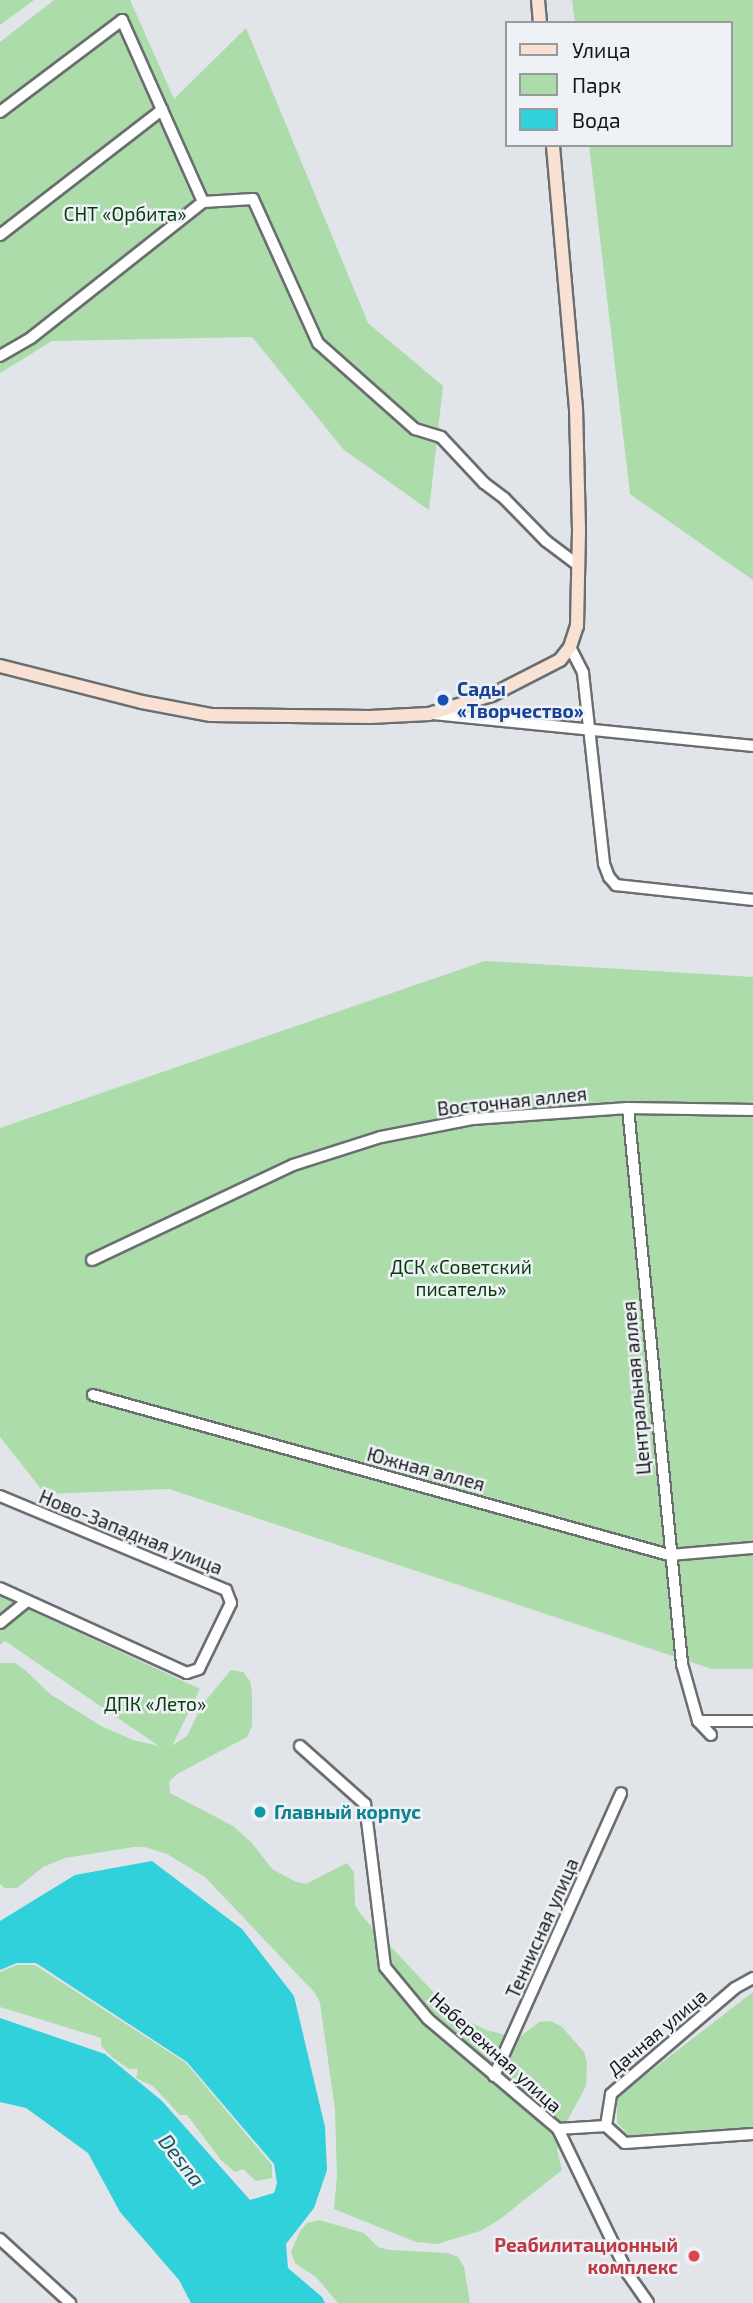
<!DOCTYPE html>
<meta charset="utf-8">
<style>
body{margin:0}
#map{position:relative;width:753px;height:2303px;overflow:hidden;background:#e1e4e8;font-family:"Exo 2",sans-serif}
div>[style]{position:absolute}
.green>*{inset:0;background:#abdcaa}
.water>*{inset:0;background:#31d1db}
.roads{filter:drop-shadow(2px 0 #6b6e71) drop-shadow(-2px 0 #6b6e71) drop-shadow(0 2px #6b6e71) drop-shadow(0 -2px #6b6e71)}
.street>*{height:10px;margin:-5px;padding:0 5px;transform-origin:5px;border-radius:5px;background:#fff}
.secondary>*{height:12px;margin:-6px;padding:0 6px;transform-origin:6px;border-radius:6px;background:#f9e2d4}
.dots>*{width:19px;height:19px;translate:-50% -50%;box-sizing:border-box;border:4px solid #eef1f5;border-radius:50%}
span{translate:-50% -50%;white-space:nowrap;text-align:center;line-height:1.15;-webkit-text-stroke:5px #eef1f5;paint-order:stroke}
.park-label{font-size:19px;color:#053b0b}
.transit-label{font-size:19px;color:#164399;font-weight:700}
.left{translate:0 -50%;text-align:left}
.street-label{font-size:19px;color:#171819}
.culture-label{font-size:19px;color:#0d838f;font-weight:700}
.health-label{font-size:19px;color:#be3a42;font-weight:700}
.right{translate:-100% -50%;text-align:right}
.water-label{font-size:21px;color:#19575c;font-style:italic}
.legend{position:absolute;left:505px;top:21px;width:228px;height:126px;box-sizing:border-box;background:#eef1f5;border:2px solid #989a9d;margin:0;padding:9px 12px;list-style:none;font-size:21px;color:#171819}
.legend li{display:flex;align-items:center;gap:14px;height:35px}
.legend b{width:35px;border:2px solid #989a9d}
</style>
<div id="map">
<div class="green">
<i style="clip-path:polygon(0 0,34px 0,0 25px)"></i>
<i style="clip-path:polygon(54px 0,130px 0,174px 99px,246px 28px,368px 323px,443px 386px,429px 510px,344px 450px,252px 337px,52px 341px,0 373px,0 42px)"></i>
<i style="clip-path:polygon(572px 0,753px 0,753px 580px,630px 494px,589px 145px,730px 145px,730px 23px,575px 23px)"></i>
<i style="clip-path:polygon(485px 961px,753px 977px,753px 1669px,712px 1669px,169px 1489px,45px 1494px,0 1437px,0 1128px)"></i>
<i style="clip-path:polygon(0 1596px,200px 1689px,172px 1746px,187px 1736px,202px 1705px,231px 1670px,243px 1672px,250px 1681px,252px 1692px,252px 1726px,247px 1737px,177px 1774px,169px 1782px,170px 1793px,233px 1826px,251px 1842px,272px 1869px,294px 1881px,306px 1884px,347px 1863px,354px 1872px,355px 1905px,361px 1915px,438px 1997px,466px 2020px,486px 2030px,510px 2036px,521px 2036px,539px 2022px,550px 2021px,561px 2026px,584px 2052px,587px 2063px,586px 2086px,564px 2127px,557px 2150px,562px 2170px,499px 2220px,480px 2231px,437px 2244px,416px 2242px,334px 2209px,337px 2177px,335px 2110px,320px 2003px,315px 1993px,205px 1877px,167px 1854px,145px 1847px,134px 1847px,65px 1858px,43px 1867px,17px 1888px,5px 1888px,0 1884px,0 1663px,15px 1663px,25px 1670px,50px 1694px,101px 1726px,133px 1740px,159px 1746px,5px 1641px,0 1645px)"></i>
<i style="clip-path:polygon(17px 1965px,35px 1965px,186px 2063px,272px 2165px,272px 2178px,256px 2181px,243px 2169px,235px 2172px,221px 2160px,187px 2115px,180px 2115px,153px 2086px,136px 2078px,138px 2069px,129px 2069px,112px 2057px,101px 2046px,101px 2038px,0 2007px,0 1972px)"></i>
<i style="clip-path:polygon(753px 1992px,753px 2127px,631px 2137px,617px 2123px,617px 2097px)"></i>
<i style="clip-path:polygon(319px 2220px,364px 2233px,378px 2247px,389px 2250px,448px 2253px,458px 2257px,464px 2267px,470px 2303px,338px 2303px,316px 2277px,295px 2263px,291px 2252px,300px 2231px,307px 2223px)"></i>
</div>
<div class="water">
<i style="clip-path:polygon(152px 1861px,242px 1929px,294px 1996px,325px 2127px,327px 2170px,314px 2208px,286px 2244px,288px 2268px,322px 2297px,325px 2303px,191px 2303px,179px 2280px,120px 2212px,88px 2153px,26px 2108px,0 2102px,0 2018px,105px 2054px,162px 2101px,250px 2200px,274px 2193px,277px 2183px,274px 2164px,187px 2062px,36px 1963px,17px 1963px,0 1970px,0 1921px,75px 1875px)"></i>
</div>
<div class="roads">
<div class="street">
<i style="left:0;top:112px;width:153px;rotate:-37deg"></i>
<i style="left:122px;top:20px;width:199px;rotate:66deg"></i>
<i style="left:203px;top:202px;width:219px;rotate:141.7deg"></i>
<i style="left:31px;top:338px;width:36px;rotate:150deg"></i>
<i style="left:203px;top:202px;width:50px;rotate:-3.4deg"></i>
<i style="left:253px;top:199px;width:158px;rotate:65.7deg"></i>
<i style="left:318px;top:343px;width:130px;rotate:41.6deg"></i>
<i style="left:415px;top:429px;width:27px;rotate:17deg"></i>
<i style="left:441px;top:437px;width:63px;rotate:46.9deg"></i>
<i style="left:484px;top:483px;width:25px;rotate:37deg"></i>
<i style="left:504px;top:498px;width:60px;rotate:45.7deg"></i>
<i style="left:546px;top:541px;width:40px;rotate:37deg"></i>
<i style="left:0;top:235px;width:205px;rotate:-37.7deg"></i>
<i style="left:570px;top:647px;width:29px;rotate:63deg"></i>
<i style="left:583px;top:673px;width:192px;rotate:83.7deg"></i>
<i style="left:604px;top:864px;width:14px;rotate:69deg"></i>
<i style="left:609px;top:877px;width:11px;rotate:49deg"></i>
<i style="left:616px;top:885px;width:138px;rotate:6.2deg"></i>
<i style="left:433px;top:714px;width:322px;rotate:5.7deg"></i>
<i style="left:628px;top:1108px;width:559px;rotate:84.45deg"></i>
<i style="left:682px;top:1664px;width:59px;rotate:74.3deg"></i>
<i style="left:698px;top:1721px;width:19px;rotate:47deg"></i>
<i style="left:92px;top:1260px;width:222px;rotate:-25.3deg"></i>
<i style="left:293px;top:1165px;width:92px;rotate:-17.7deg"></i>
<i style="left:381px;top:1137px;width:94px;rotate:-11.1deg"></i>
<i style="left:473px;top:1119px;width:155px;rotate:-4.1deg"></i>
<i style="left:628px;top:1108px;width:125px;rotate:0.9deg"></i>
<i style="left:93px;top:1395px;width:598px;rotate:15.52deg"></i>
<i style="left:669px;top:1555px;width:84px;rotate:-4.8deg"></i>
<i style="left:0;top:1496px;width:245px;rotate:22.6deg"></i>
<i style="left:226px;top:1590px;width:14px;rotate:69deg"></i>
<i style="left:231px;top:1603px;width:73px;rotate:115.9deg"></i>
<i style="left:199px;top:1669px;width:13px;rotate:162deg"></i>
<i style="left:187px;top:1673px;width:205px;rotate:-155.6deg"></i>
<i style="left:0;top:1623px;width:33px;rotate:-39deg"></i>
<i style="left:698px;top:1721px;width:55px"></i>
<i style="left:300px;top:1746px;width:87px;rotate:41.7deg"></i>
<i style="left:365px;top:1804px;width:164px;rotate:83deg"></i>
<i style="left:385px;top:1967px;width:67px;rotate:50.4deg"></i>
<i style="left:428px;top:2019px;width:170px;rotate:40.2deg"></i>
<i style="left:558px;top:2129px;width:161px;rotate:64.2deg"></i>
<i style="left:628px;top:2274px;width:35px;rotate:55deg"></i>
<i style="left:494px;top:2076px;width:310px;rotate:-65.8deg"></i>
<i style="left:606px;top:2126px;width:32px;rotate:-81deg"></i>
<i style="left:611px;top:2094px;width:163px;rotate:-40.5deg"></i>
<i style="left:735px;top:1988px;width:21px;rotate:-29deg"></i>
<i style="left:558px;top:2129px;width:48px;rotate:-3.6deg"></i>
<i style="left:606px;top:2126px;width:25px;rotate:42deg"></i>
<i style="left:625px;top:2143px;width:128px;rotate:-4deg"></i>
<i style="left:0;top:2239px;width:95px;rotate:42.4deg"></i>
</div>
<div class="secondary">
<i style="left:538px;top:0;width:23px;rotate:85deg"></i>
<i style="left:0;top:666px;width:146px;rotate:14.2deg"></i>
<i style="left:142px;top:702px;width:70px;rotate:10.7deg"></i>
<i style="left:211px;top:715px;width:159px;rotate:0.7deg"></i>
<i style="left:370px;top:717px;width:59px;rotate:-2.9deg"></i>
<i style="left:429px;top:714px;width:17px;rotate:-17deg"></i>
<i style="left:445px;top:709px;width:49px;rotate:-16.6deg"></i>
<i style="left:492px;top:695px;width:76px;rotate:-27.2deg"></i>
<i style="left:560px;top:660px;width:16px;rotate:-52deg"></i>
<i style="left:570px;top:647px;width:22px;rotate:-72deg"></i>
<i style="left:577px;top:626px;width:96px;rotate:-88.8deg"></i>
<i style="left:579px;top:530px;width:121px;rotate:-91.4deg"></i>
<i style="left:576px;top:409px;width:265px;rotate:-95deg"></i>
</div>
</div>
<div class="dots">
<i style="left:443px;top:700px;background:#1a4fb4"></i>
<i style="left:260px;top:1812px;background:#0f9aa8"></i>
<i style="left:694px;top:2256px;background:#e0444e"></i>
</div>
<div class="park-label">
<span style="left:125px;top:214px">СНТ «Орбита»</span>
<span style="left:461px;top:1278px">ДСК «Советский<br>писатель»</span>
<span style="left:155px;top:1704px">ДПК «Лето»</span>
</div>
<div class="transit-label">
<span class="left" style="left:457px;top:700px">Сады<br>«Творчество»</span>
</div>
<div class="street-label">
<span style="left:512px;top:1101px;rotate:-6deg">Восточная аллея</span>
<span style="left:636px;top:1388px;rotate:-95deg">Центральная аллея</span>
<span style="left:426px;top:1469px;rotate:15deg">Южная аллея</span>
<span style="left:131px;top:1532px;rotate:22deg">Ново-Западная улица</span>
<span style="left:542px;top:1928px;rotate:-66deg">Теннисная улица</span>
<span style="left:657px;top:2032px;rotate:-40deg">Дачная улица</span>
<span style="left:496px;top:2052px;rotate:42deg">Набережная улица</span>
</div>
<div class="culture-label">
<span class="left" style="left:274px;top:1812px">Главный корпус</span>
</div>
<div class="health-label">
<span class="right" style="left:678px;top:2256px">Реабилитационный<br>комплекс</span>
</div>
<div class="water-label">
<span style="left:182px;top:2160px;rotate:52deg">Desna</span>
</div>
<ul class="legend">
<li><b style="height:9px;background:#f9e2d4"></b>Улица</li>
<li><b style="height:19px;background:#abdcaa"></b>Парк</li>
<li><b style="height:19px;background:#31d1db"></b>Вода</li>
</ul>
</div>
